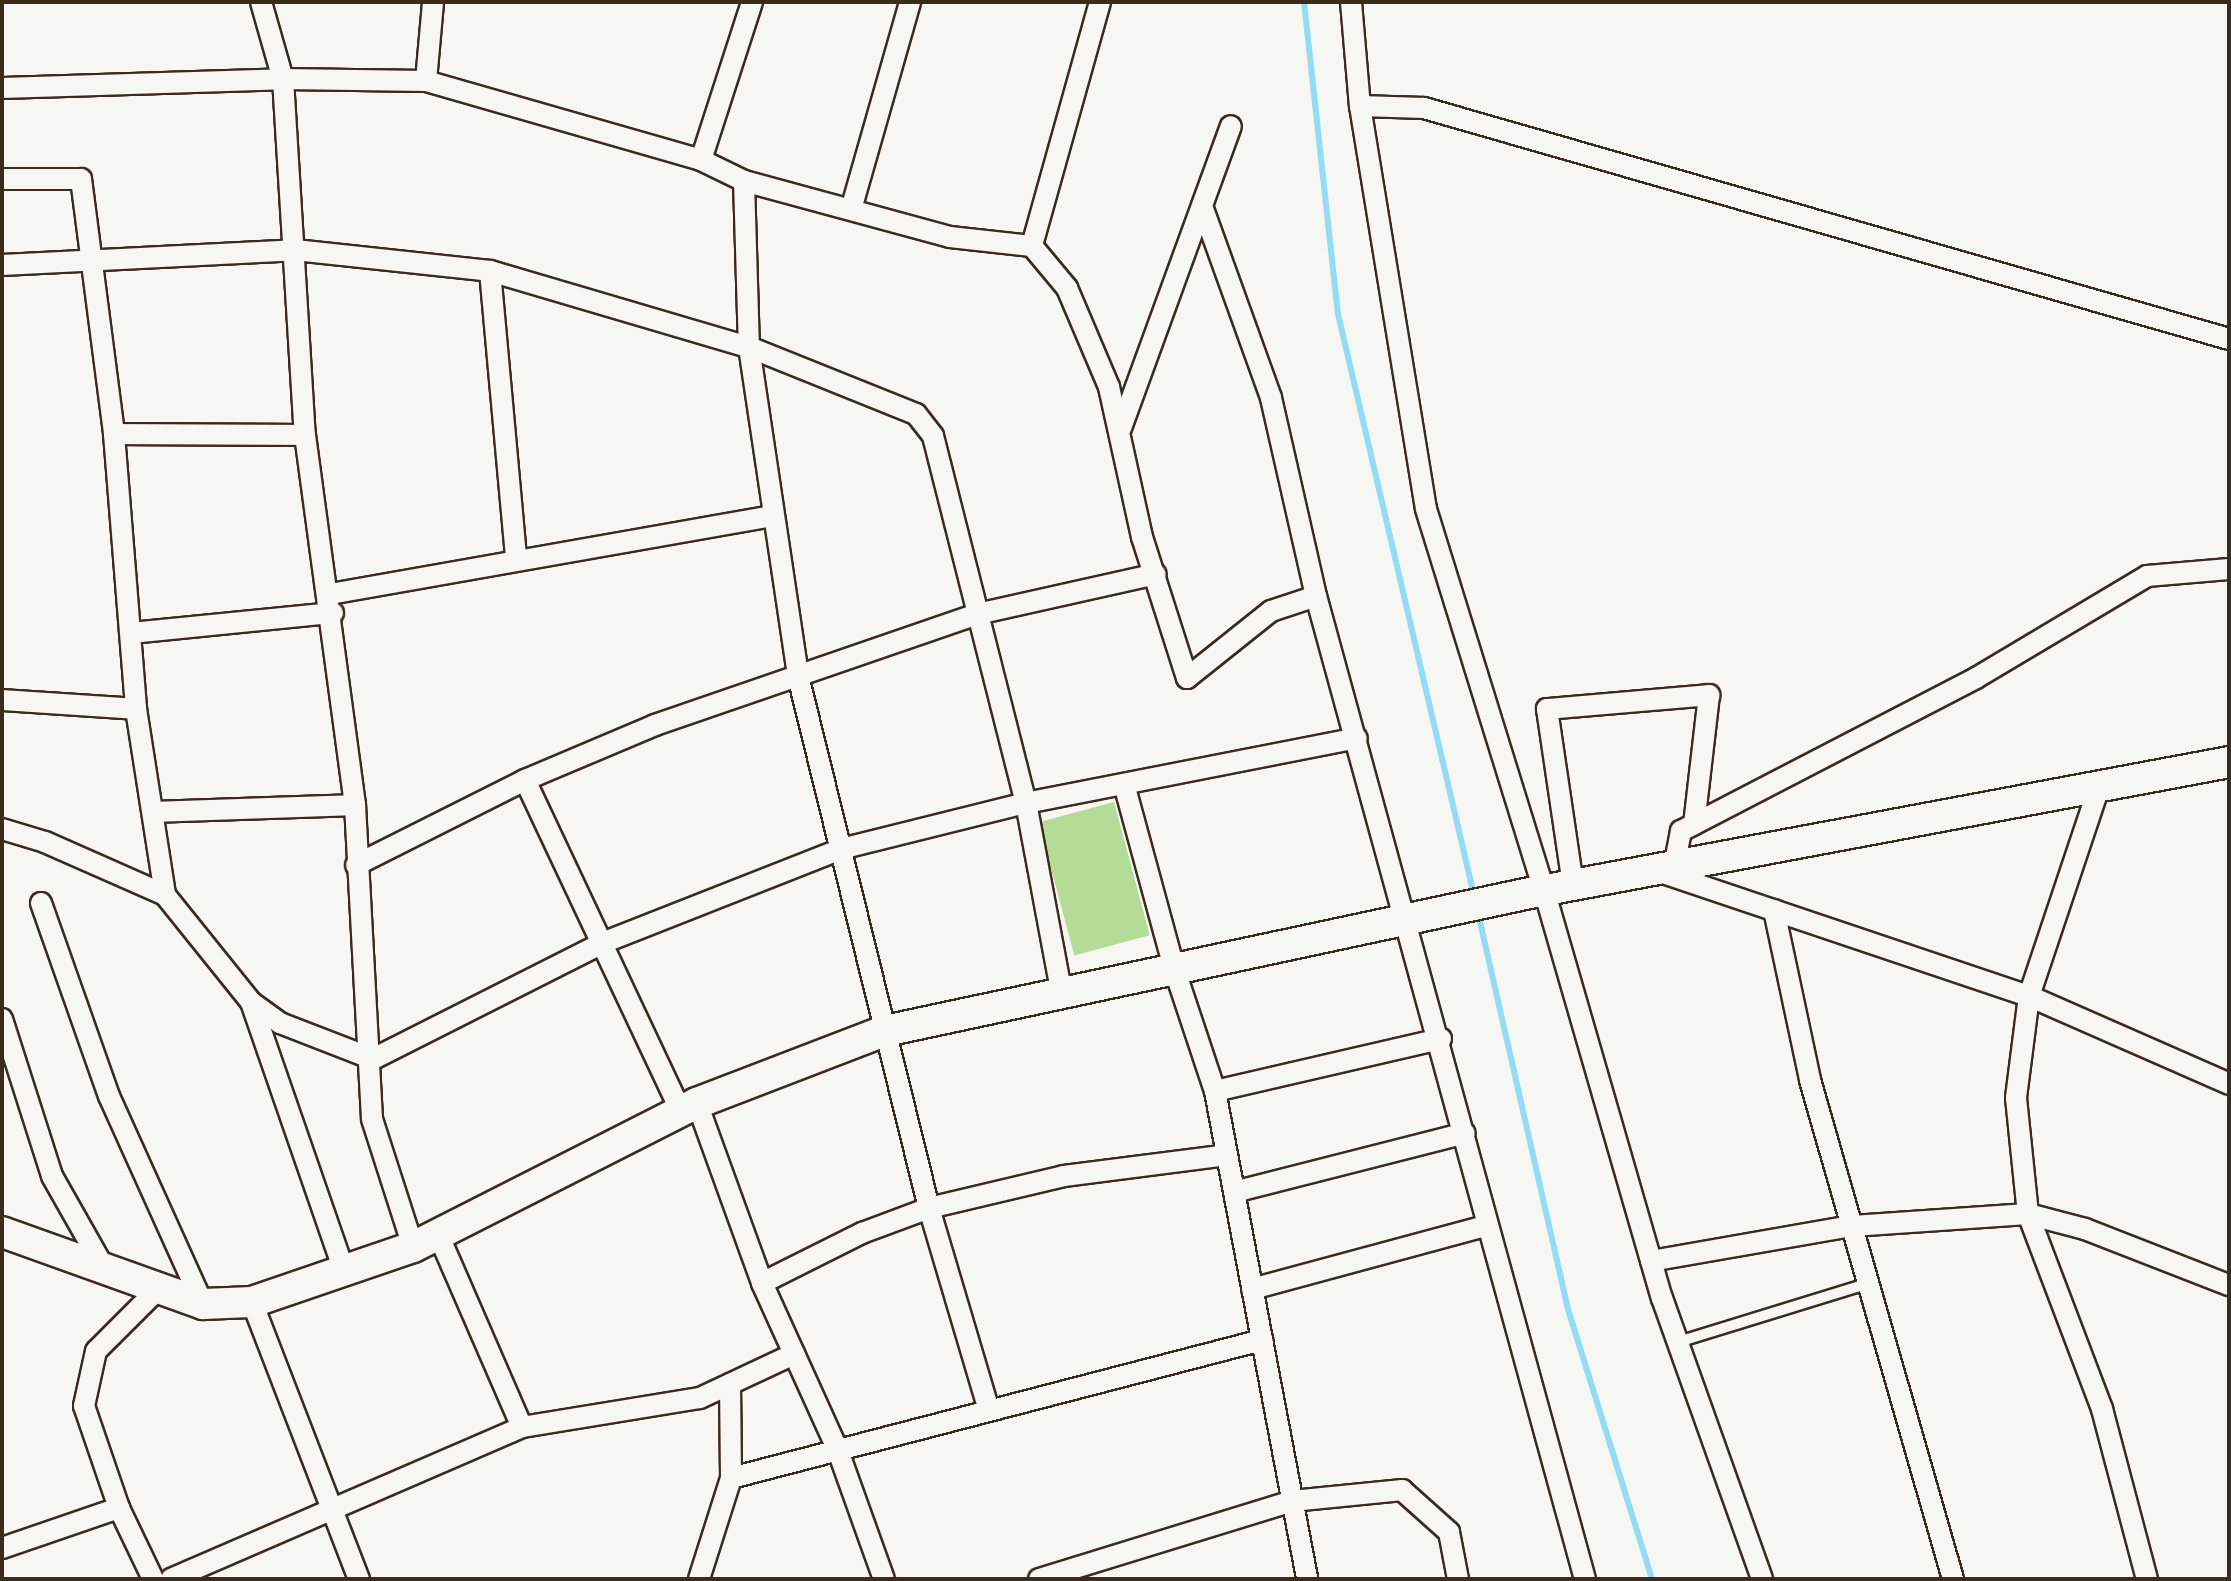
<!DOCTYPE html>
<style>
body{margin:0}
#map{position:relative;width:2231px;height:1581px;overflow:hidden;background:#f6f6f2;font-family:"Playpen Sans",sans-serif}
div>[style]{position:absolute}
.green>*{inset:0;background:#b5dc97;transform-origin:0 0}
.stream>*{height:6px;margin:-3px;padding:0 3px;transform-origin:3px;border-radius:3px;background:#94dbf6}
.roads{filter:drop-shadow(2px 0 #3b2a1e) drop-shadow(-2px 0 #3b2a1e) drop-shadow(0 2px #3b2a1e) drop-shadow(0 -2px #3b2a1e)}
.lane>*{height:10px;margin:-5px;padding:0 5px;transform-origin:5px;border-radius:5px;background:#f6f6f2}
.street>*{height:20px;margin:-10px;padding:0 10px;transform-origin:10px;border-radius:10px;background:#f6f6f2}
.secondary>*{height:30px;margin:-15px;padding:0 15px;transform-origin:15px;border-radius:15px;background:#f6f6f2}
span{translate:-50% -50%;white-space:nowrap;text-align:center;line-height:1.15;-webkit-text-stroke:6px #f6f6f2;paint-order:stroke}
.frame{position:absolute;inset:0;border:4px solid #3b2a1e;pointer-events:none}
</style>
<div id="map">
<div class="green">
<i style="left:1114px;top:802px;width:138px;height:78px;rotate:75deg"></i>
</div>
<div class="stream">
<i style="left:1304px;top:2px;width:314px;rotate:83.8deg"></i>
<i style="left:1338px;top:314px;width:597px;rotate:76.83deg"></i>
<i style="left:1478px;top:913px;width:403px;rotate:77.2deg"></i>
<i style="left:1567px;top:1306px;width:286px;rotate:72.7deg"></i>
</div>
<div class="roads">
<div class="lane">
<i style="left:1678px;top:1342px;width:198px;rotate:-17.1deg"></i>
</div>
<div class="street">
<i style="left:261px;top:2px;width:80px;rotate:74.1deg"></i>
<i style="left:283px;top:79px;width:357px;rotate:86.5deg"></i>
<i style="left:305px;top:435px;width:373px;rotate:82.3deg"></i>
<i style="left:355px;top:805px;width:314px;rotate:86.9deg"></i>
<i style="left:372px;top:1119px;width:134px;rotate:72.2deg"></i>
<i style="left:1100px;top:2px;width:253px;rotate:105.6deg"></i>
<i style="left:1032px;top:246px;width:55px;rotate:50.2deg"></i>
<i style="left:1067px;top:288px;width:108px;rotate:67deg"></i>
<i style="left:1109px;top:387px;width:154px;rotate:77.6deg"></i>
<i style="left:1142px;top:537px;width:148px;rotate:72.3deg"></i>
<i style="left:1187px;top:678px;width:107px;rotate:-38.6deg"></i>
<i style="left:1271px;top:611px;width:47px;rotate:-18.4deg"></i>
<i style="left:1351px;top:2px;width:104px;rotate:85.1deg"></i>
<i style="left:1360px;top:106px;width:408px;rotate:80.7deg"></i>
<i style="left:1426px;top:509px;width:399px;rotate:72.8deg"></i>
<i style="left:1544px;top:890px;width:425px;rotate:73.9deg"></i>
<i style="left:1662px;top:1298px;width:298px;rotate:70.4deg"></i>
<i style="left:426px;top:81px;width:79px;rotate:-84.9deg"></i>
<i style="left:2px;top:88px;width:281px;rotate:-1.8deg"></i>
<i style="left:283px;top:79px;width:143px;rotate:0.8deg"></i>
<i style="left:426px;top:81px;width:286px;rotate:16deg"></i>
<i style="left:701px;top:160px;width:48px;rotate:26deg"></i>
<i style="left:744px;top:181px;width:213px;rotate:15.2deg"></i>
<i style="left:950px;top:237px;width:82px;rotate:6.3deg"></i>
<i style="left:1360px;top:106px;width:64px;rotate:1.8deg"></i>
<i style="left:1424px;top:108px;width:837px;rotate:16.01deg"></i>
<i style="left:701px;top:160px;width:166px;rotate:-72.1deg"></i>
<i style="left:2px;top:179px;width:79px"></i>
<i style="left:81px;top:179px;width:257px;rotate:82.6deg"></i>
<i style="left:114px;top:434px;width:276px;rotate:85.4deg"></i>
<i style="left:136px;top:709px;width:188px;rotate:81.1deg"></i>
<i style="left:744px;top:181px;width:166px;rotate:88.3deg"></i>
<i style="left:749px;top:347px;width:333px;rotate:81.5deg"></i>
<i style="left:798px;top:676px;width:548px;rotate:76.17deg"></i>
<i style="left:929px;top:1208px;width:211px;rotate:73.5deg"></i>
<i style="left:852px;top:206px;width:212px;rotate:-74.1deg"></i>
<i style="left:1202px;top:206px;width:204px;rotate:70.2deg"></i>
<i style="left:1271px;top:398px;width:203px;rotate:77.2deg"></i>
<i style="left:1316px;top:596px;width:1019px;rotate:74.7deg"></i>
<i style="left:2px;top:265px;width:293px;rotate:-2.9deg"></i>
<i style="left:295px;top:250px;width:196px;rotate:6.1deg"></i>
<i style="left:490px;top:271px;width:270px;rotate:16.4deg"></i>
<i style="left:749px;top:347px;width:180px;rotate:21.9deg"></i>
<i style="left:916px;top:414px;width:28px;rotate:52deg"></i>
<i style="left:933px;top:436px;width:379px;rotate:75.8deg"></i>
<i style="left:1026px;top:803px;width:190px;rotate:79.4deg"></i>
<i style="left:490px;top:271px;width:287px;rotate:84.8deg"></i>
<i style="left:1121px;top:428px;width:321px;rotate:-70deg"></i>
<i style="left:114px;top:434px;width:191px;rotate:0.3deg"></i>
<i style="left:330px;top:594px;width:450px;rotate:-10deg"></i>
<i style="left:131px;top:633px;width:203px;rotate:-5.7deg"></i>
<i style="left:2px;top:700px;width:134px;rotate:3.8deg"></i>
<i style="left:525px;top:780px;width:366px;rotate:64.8deg"></i>
<i style="left:1124px;top:784px;width:191px;rotate:74.8deg"></i>
<i style="left:1174px;top:968px;width:130px;rotate:71.6deg"></i>
<i style="left:1215px;top:1091px;width:497px;rotate:79.3deg"></i>
<i style="left:2098px;top:790px;width:217px;rotate:108.5deg"></i>
<i style="left:2029px;top:996px;width:103px;rotate:97.3deg"></i>
<i style="left:2016px;top:1098px;width:117px;rotate:84.1deg"></i>
<i style="left:2028px;top:1214px;width:209px;rotate:69.2deg"></i>
<i style="left:2102px;top:1409px;width:176px;rotate:75.2deg"></i>
<i style="left:154px;top:812px;width:201px;rotate:-2deg"></i>
<i style="left:2px;top:829px;width:45px;rotate:16.8deg"></i>
<i style="left:45px;top:842px;width:131px;rotate:23.8deg"></i>
<i style="left:165px;top:895px;width:137px;rotate:51.2deg"></i>
<i style="left:251px;top:1002px;width:36px;rotate:36deg"></i>
<i style="left:280px;top:1023px;width:100px;rotate:21.2deg"></i>
<i style="left:373px;top:1059px;width:260px;rotate:-26.8deg"></i>
<i style="left:605px;top:942px;width:254px;rotate:-21.5deg"></i>
<i style="left:841px;top:849px;width:191px;rotate:-14deg"></i>
<i style="left:1026px;top:803px;width:337px;rotate:-11.1deg"></i>
<i style="left:356px;top:865px;width:189px;rotate:-26.7deg"></i>
<i style="left:525px;top:780px;width:141px;rotate:-22.9deg"></i>
<i style="left:655px;top:725px;width:341px;rotate:-19deg"></i>
<i style="left:977px;top:614px;width:183px;rotate:-12.6deg"></i>
<i style="left:1674px;top:867px;width:37px;rotate:-79deg"></i>
<i style="left:1681px;top:831px;width:332px;rotate:-27.4deg"></i>
<i style="left:1976px;top:678px;width:199px;rotate:-30.8deg"></i>
<i style="left:2147px;top:576px;width:82px;rotate:-4.9deg"></i>
<i style="left:1660px;top:872px;width:389px;rotate:18.6deg"></i>
<i style="left:2029px;top:996px;width:219px;rotate:23.7deg"></i>
<i style="left:1573px;top:885px;width:178px;rotate:-98.4deg"></i>
<i style="left:1547px;top:709px;width:163px;rotate:-4.9deg"></i>
<i style="left:1709px;top:695px;width:130px;rotate:96.6deg"></i>
<i style="left:41px;top:903px;width:205px;rotate:70.6deg"></i>
<i style="left:109px;top:1096px;width:228px;rotate:65.7deg"></i>
<i style="left:1774px;top:910px;width:174px;rotate:78deg"></i>
<i style="left:1810px;top:1080px;width:519px;rotate:74.01deg"></i>
<i style="left:251px;top:1002px;width:284px;rotate:70.9deg"></i>
<i style="left:2px;top:1019px;width:165px;rotate:72.3deg"></i>
<i style="left:52px;top:1176px;width:106px;rotate:60.5deg"></i>
<i style="left:1215px;top:1091px;width:232px;rotate:-13deg"></i>
<i style="left:697px;top:1103px;width:191px;rotate:70.1deg"></i>
<i style="left:762px;top:1283px;width:181px;rotate:65.6deg"></i>
<i style="left:837px;top:1448px;width:139px;rotate:70.3deg"></i>
<i style="left:1234px;top:1192px;width:238px;rotate:-14.3deg"></i>
<i style="left:438px;top:1234px;width:210px;rotate:66.5deg"></i>
<i style="left:1651px;top:1261px;width:204px;rotate:-9.9deg"></i>
<i style="left:1852px;top:1226px;width:176px;rotate:-3.9deg"></i>
<i style="left:2028px;top:1214px;width:59px;rotate:14.7deg"></i>
<i style="left:2085px;top:1229px;width:155px;rotate:21.3deg"></i>
<i style="left:762px;top:1283px;width:112px;rotate:-26.6deg"></i>
<i style="left:862px;top:1233px;width:72px;rotate:-20.5deg"></i>
<i style="left:929px;top:1208px;width:139px;rotate:-13.3deg"></i>
<i style="left:1064px;top:1176px;width:164px;rotate:-7.3deg"></i>
<i style="left:1252px;top:1289px;width:241px;rotate:-15.1deg"></i>
<i style="left:252px;top:1302px;width:297px;rotate:68.9deg"></i>
<i style="left:731px;top:1478px;width:549px;rotate:-14.57deg"></i>
<i style="left:2px;top:1548px;width:124px;rotate:-18.9deg"></i>
<i style="left:153px;top:1579px;width:79px;rotate:-115.6deg"></i>
<i style="left:119px;top:1508px;width:108px;rotate:-108.9deg"></i>
<i style="left:84px;top:1406px;width:56px;rotate:-77.7deg"></i>
<i style="left:96px;top:1351px;width:89px;rotate:-45deg"></i>
<i style="left:171px;top:1579px;width:382px;rotate:-23.4deg"></i>
<i style="left:522px;top:1427px;width:180px;rotate:-9.3deg"></i>
<i style="left:700px;top:1398px;width:104px;rotate:-25.1deg"></i>
<i style="left:699px;top:1579px;width:106px;rotate:-72.4deg"></i>
<i style="left:731px;top:1478px;width:94px;rotate:-90.6deg"></i>
<i style="left:1039px;top:1579px;width:265px;rotate:-17.1deg"></i>
<i style="left:1292px;top:1501px;width:111px;rotate:-5.7deg"></i>
<i style="left:1402px;top:1490px;width:63px;rotate:41.8deg"></i>
<i style="left:1449px;top:1532px;width:48px;rotate:79.2deg"></i>
</div>
<div class="secondary">
<i style="left:2px;top:1232px;width:214px;rotate:19.7deg"></i>
<i style="left:203px;top:1304px;width:49px;rotate:-2.3deg"></i>
<i style="left:252px;top:1302px;width:170px;rotate:-18.9deg"></i>
<i style="left:413px;top:1247px;width:318px;rotate:-26.9deg"></i>
<i style="left:697px;top:1103px;width:201px;rotate:-21deg"></i>
<i style="left:885px;top:1031px;width:660px;rotate:-12.08deg"></i>
<i style="left:1530px;top:893px;width:711px;rotate:-10.61deg"></i>
</div>
</div>
<div class="frame"></div>
</div>
